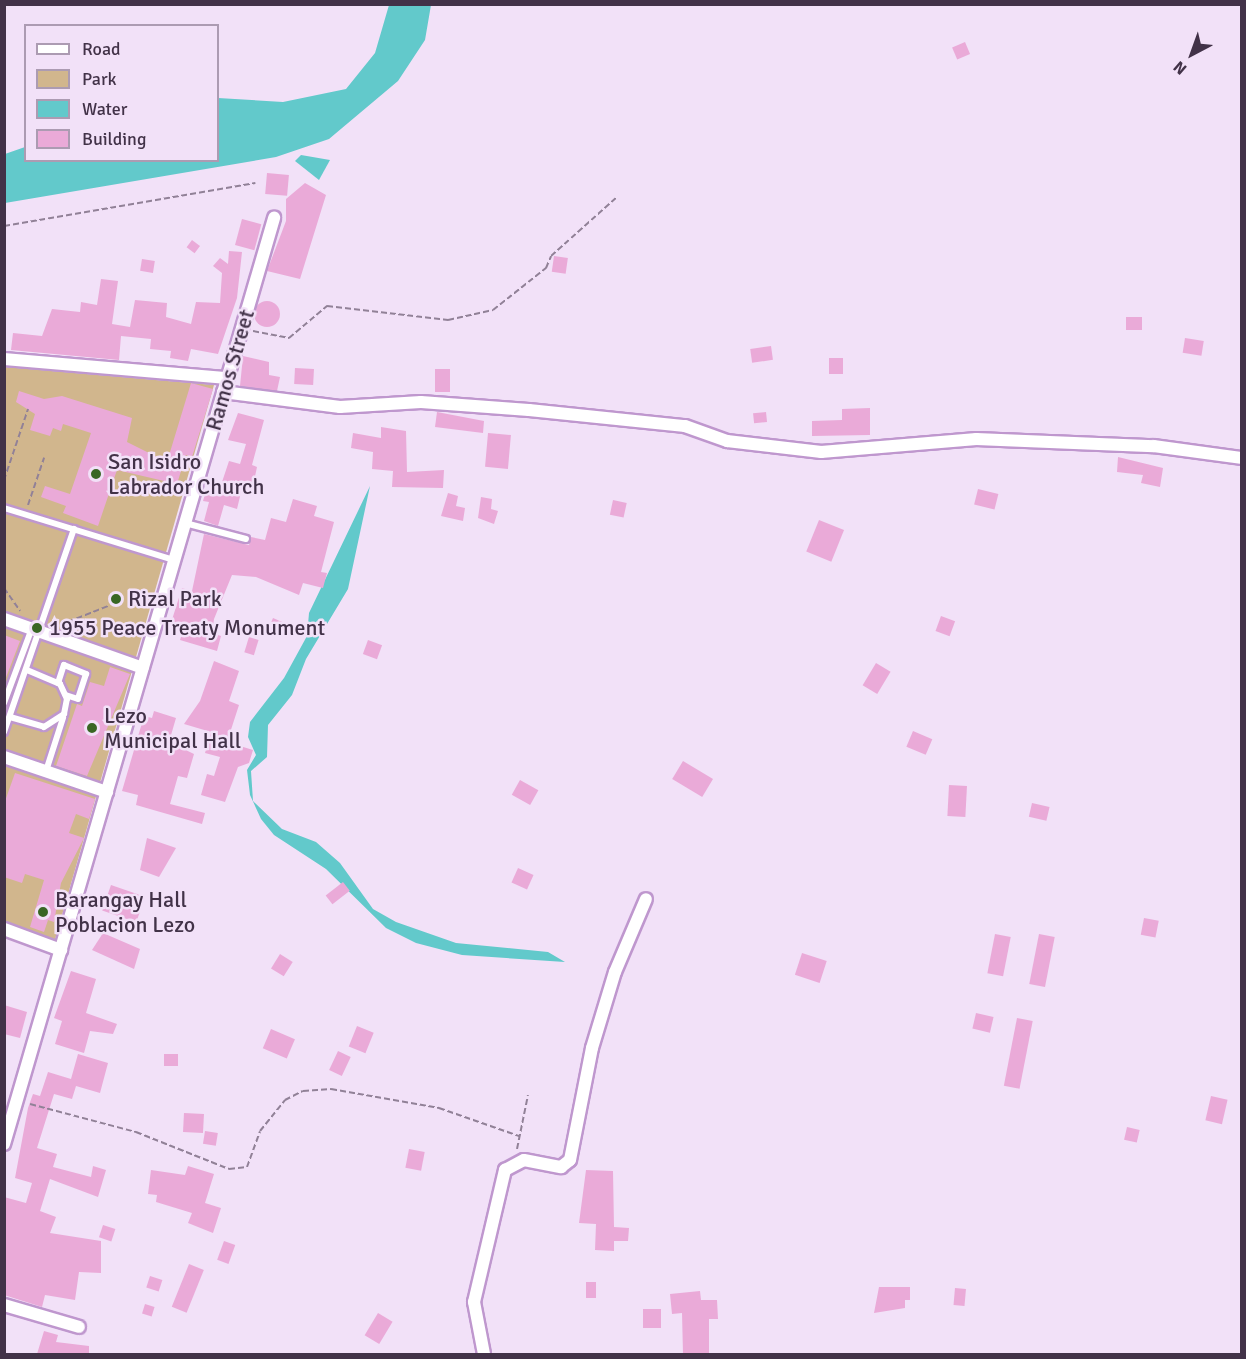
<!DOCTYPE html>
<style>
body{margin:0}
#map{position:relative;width:1246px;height:1359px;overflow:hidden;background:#f2e1f8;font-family:Signika,sans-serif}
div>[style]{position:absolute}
.green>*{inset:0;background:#d1b68d}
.water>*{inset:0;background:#62c9cb}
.building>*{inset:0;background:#eaaad8;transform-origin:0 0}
.round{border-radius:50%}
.path>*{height:2px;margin-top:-1px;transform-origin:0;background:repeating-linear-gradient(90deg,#918197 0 6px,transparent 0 9px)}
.roads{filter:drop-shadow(2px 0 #bf97ce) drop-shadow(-2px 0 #bf97ce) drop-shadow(0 2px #bf97ce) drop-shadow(0 -2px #bf97ce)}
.service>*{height:6px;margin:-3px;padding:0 3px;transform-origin:3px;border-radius:3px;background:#fff}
.minor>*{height:12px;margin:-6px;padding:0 6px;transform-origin:6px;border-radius:6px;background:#fff}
.dots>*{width:16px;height:16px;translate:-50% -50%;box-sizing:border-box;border:3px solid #f2e1f8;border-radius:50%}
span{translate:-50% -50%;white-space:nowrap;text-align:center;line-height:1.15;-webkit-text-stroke:5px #f2e1f8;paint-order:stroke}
.street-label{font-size:22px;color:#423248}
.poi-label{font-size:22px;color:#423248}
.left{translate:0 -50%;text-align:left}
.frame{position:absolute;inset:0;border:6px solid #423248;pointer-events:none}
.legend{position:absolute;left:24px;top:24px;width:195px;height:138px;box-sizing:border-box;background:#f2e1f8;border:2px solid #ac9bb2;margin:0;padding:8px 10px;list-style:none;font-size:18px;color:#423248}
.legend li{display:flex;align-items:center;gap:12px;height:30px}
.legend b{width:30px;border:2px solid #ac9bb2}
.north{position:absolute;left:1162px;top:24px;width:60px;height:60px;-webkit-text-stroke:4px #f2e1f8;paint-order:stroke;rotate:221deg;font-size:16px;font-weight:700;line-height:24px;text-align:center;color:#423248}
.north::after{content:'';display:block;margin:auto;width:21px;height:27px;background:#423248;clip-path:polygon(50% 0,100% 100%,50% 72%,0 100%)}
</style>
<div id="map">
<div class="green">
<i style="clip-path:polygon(5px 367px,214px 385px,54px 943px,5px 923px)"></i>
</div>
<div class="water">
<i style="clip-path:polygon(389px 5px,431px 5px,425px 40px,398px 81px,329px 139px,276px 157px,5px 203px,5px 154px,25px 147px,26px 160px,218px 160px,218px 98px,283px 102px,346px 89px,375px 53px)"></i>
<i style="clip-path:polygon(301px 155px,330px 160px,319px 180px,295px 161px)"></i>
<i style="clip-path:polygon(370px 486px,348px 589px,306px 659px,292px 695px,268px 725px,267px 757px,251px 771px,253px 801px,282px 829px,316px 842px,340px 863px,373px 909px,396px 922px,456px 943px,548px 952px,565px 962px,462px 955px,416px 943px,386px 928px,326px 869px,274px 835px,261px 819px,250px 795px,247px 770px,256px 755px,248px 737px,250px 722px,284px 678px,307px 636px,309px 613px)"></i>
</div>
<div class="building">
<i style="left:965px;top:42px;width:13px;height:14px;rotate:67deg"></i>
<i style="left:267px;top:173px;width:22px;height:21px;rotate:5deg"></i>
<i style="clip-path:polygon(305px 183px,326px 195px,300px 279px,267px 271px,286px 221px,286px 199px)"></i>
<i style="left:242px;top:219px;width:20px;height:27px;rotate:15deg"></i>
<i style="left:192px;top:240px;width:10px;height:9px;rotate:37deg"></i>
<i style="clip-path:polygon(229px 251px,242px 252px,237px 298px,218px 354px,191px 349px,188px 361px,170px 358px,171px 351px,150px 349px,151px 339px,121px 336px,119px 360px,11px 350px,13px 333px,42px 336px,52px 309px,80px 312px,81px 302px,97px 305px,101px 279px,118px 281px,112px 324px,130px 327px,135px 300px,167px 303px,166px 317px,191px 324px,196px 302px,220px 303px,222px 273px,213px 266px,220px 258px,228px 264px)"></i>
<i style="left:554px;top:256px;width:14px;height:16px;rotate:8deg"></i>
<i style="left:142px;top:259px;width:13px;height:12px;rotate:9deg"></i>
<i class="round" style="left:254px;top:301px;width:26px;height:26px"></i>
<i style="left:1142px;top:317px;width:13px;height:16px;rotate:90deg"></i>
<i style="left:1185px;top:338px;width:19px;height:15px;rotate:9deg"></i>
<i style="left:771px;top:346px;width:14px;height:21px;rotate:82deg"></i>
<i style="clip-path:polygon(243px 356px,269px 362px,269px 375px,280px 377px,277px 391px,240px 386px)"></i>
<i style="left:829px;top:358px;width:14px;height:16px"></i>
<i style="left:295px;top:368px;width:19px;height:16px;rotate:3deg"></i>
<i style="left:435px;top:369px;width:15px;height:23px"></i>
<i style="clip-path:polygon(191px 383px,213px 389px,192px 457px,186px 455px,177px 484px,117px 470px,98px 526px,63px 513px,66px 506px,41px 497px,45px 486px,70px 494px,91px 433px,63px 424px,61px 431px,53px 428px,50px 436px,30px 430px,35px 414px,16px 402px,19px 391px,44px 399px,62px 396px,132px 418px,127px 442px,167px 462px)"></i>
<i style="clip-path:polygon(870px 408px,870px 435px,812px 436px,812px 421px,842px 420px,842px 409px)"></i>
<i style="clip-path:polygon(437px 412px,484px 421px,483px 433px,435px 427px)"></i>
<i style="left:766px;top:412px;width:10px;height:13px;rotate:84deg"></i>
<i style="clip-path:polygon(238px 413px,264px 420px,252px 465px,257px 467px,253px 486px,243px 484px,237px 509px,224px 505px,218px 526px,204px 521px,209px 502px,203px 501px,206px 491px,218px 494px,229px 461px,240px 464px,246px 444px,228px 440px)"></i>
<i style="clip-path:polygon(381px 427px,406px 431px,407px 472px,444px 470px,443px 488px,392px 487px,393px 471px,372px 469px,373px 452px,351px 448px,353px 433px,381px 438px)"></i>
<i style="left:488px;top:433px;width:23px;height:34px;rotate:5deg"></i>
<i style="clip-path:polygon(1118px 457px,1163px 468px,1160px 487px,1141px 483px,1143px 475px,1117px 472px)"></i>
<i style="left:978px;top:489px;width:21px;height:16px;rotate:14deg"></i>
<i style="clip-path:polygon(448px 493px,458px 496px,456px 506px,465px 508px,463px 521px,441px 516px)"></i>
<i style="clip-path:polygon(481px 497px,492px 499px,491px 509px,498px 511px,494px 524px,478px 518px)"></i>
<i style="clip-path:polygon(293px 499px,317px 506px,314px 516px,334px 522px,321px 572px,327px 573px,323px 588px,303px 583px,299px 595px,256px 577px,232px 575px,214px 619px,212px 633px,221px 636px,217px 651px,180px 640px,183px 630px,170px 626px,182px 588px,192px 591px,204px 534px,249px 545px,251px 537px,265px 540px,271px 518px,286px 522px)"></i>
<i style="left:613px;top:500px;width:14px;height:15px;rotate:12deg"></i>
<i style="left:819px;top:520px;width:27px;height:34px;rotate:22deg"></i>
<i style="left:941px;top:616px;width:15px;height:16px;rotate:20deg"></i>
<i style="left:273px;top:618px;width:10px;height:10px;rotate:24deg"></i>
<i style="clip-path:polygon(4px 635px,20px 641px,5px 680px,4px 680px)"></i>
<i style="left:249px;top:637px;width:10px;height:16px;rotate:17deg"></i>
<i style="left:368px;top:640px;width:15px;height:15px;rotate:20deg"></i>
<i style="clip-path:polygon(214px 661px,239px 671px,229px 701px,239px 705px,227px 742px,253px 750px,249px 763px,238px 767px,225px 802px,201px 795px,207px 774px,214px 776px,220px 757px,205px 753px,211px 732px,184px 724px,200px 701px)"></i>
<i style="left:876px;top:663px;width:17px;height:26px;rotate:31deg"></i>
<i style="clip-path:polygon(110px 667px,130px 674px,87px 776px,56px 766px,77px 704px,82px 706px,90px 682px,104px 686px)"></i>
<i style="clip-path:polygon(154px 711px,176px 718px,169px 742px,194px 754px,187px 778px,178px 776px,170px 804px,205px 813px,202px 824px,136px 805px,138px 795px,122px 791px,144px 716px,152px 718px)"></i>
<i style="left:913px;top:731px;width:21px;height:17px;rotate:23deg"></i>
<i style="left:683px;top:761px;width:35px;height:21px;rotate:31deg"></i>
<i style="clip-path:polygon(15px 773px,95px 799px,89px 819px,76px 814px,69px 833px,84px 838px,61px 883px,54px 922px,48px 920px,44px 932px,30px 927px,44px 880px,25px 874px,22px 883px,4px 877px,4px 804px)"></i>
<i style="left:520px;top:780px;width:21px;height:17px;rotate:29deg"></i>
<i style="left:949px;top:785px;width:18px;height:31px;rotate:3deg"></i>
<i style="left:1032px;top:803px;width:18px;height:14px;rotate:13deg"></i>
<i style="clip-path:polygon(147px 838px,176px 848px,159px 877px,140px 870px)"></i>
<i style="left:518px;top:868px;width:17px;height:16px;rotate:24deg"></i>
<i style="left:343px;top:882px;width:11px;height:22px;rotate:52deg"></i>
<i style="left:111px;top:885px;width:36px;height:27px;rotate:19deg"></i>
<i style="left:1144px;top:918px;width:15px;height:17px;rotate:11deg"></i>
<i style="clip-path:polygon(103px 933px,140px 949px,134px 969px,92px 950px)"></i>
<i style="left:995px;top:934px;width:16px;height:40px;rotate:11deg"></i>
<i style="left:1039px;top:934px;width:16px;height:51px;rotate:11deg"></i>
<i style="left:802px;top:953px;width:26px;height:23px;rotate:18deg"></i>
<i style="left:280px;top:954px;width:15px;height:17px;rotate:32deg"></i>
<i style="clip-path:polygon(71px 971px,96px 979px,86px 1013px,117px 1024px,113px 1034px,90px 1031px,84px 1053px,55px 1044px,62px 1021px,54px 1018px)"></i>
<i style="clip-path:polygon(4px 1005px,27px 1012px,20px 1038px,4px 1034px)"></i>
<i style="left:976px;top:1013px;width:18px;height:16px;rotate:13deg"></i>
<i style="left:1017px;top:1018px;width:16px;height:69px;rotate:11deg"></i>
<i style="left:357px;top:1026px;width:18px;height:22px;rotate:22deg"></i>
<i style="left:271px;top:1029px;width:26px;height:21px;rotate:23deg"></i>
<i style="left:338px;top:1051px;width:14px;height:21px;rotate:25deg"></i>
<i style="clip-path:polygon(78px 1054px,108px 1063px,100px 1093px,76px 1086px,72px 1099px,54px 1094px,37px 1148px,57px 1154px,53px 1167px,91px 1177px,93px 1166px,106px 1170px,98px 1197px,50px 1179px,40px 1211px,56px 1217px,50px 1233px,101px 1241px,101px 1273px,79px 1272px,75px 1300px,45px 1295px,42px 1307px,4px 1295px,4px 1197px,26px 1203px,32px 1183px,15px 1178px,28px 1108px,33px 1094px,40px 1096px,48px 1072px,71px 1079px)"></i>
<i style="left:164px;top:1054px;width:14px;height:12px"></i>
<i style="left:1211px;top:1096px;width:17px;height:25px;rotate:13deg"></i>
<i style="left:184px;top:1113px;width:20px;height:19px;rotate:3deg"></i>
<i style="left:1127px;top:1127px;width:13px;height:13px;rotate:13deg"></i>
<i style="left:205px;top:1131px;width:13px;height:13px;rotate:9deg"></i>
<i style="left:409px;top:1149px;width:16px;height:19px;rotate:11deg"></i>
<i style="clip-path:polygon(188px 1166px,214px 1174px,205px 1203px,221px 1208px,213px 1233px,188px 1223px,192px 1213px,156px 1202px,157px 1195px,148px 1194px,151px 1170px,185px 1175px)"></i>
<i style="clip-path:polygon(586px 1170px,613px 1171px,614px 1227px,629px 1228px,628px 1241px,614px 1241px,614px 1251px,595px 1250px,596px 1224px,579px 1223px)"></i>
<i style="left:103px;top:1225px;width:13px;height:13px;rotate:18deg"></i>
<i style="left:224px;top:1241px;width:12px;height:20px;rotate:20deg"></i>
<i style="left:189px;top:1264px;width:16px;height:46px;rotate:22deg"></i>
<i style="left:150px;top:1276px;width:13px;height:12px;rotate:18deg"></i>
<i style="left:586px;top:1282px;width:10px;height:16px"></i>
<i style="clip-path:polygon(879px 1287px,910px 1287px,910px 1300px,905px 1300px,905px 1308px,874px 1313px)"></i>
<i style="left:955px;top:1288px;width:11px;height:17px;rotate:5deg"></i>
<i style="clip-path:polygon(700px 1291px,701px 1300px,717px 1300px,718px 1319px,709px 1319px,709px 1354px,683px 1354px,682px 1313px,672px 1314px,670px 1294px)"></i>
<i style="left:145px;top:1304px;width:10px;height:10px;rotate:17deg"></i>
<i style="left:643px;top:1309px;width:18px;height:19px"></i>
<i style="left:378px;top:1313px;width:17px;height:26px;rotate:31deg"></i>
<i style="clip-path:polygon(44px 1331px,58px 1335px,56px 1342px,89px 1346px,89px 1354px,37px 1354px)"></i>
</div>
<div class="path">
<i style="left:4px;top:226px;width:255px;rotate:-9.7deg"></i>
<i style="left:253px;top:331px;width:37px;rotate:11deg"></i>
<i style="left:289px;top:338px;width:50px;rotate:-40.1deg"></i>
<i style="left:327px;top:306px;width:122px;rotate:6.6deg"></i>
<i style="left:448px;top:320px;width:46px;rotate:-12.5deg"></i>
<i style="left:493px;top:310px;width:68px;rotate:-38.4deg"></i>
<i style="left:546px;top:268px;width:13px;rotate:-67deg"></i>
<i style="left:551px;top:256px;width:90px;rotate:-41.8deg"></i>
<i style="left:4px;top:480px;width:75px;rotate:-71.3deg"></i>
<i style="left:28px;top:505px;width:50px;rotate:-71.2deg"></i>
<i style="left:4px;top:588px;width:28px;rotate:55deg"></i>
<i style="left:60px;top:625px;width:52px;rotate:-21.6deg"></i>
<i style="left:30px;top:1104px;width:110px;rotate:14.8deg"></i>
<i style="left:136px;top:1132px;width:100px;rotate:21.7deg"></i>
<i style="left:229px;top:1169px;width:18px;rotate:-6deg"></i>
<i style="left:247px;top:1167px;width:38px;rotate:-70deg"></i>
<i style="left:260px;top:1131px;width:40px;rotate:-51deg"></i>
<i style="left:285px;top:1100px;width:20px;rotate:-27deg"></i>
<i style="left:303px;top:1091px;width:28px;rotate:-4deg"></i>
<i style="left:331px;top:1089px;width:110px;rotate:10deg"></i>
<i style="left:439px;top:1108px;width:85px;rotate:19.3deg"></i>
<i style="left:517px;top:1149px;width:55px;rotate:-78.5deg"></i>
</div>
<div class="roads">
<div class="service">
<i style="left:4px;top:508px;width:178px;rotate:17deg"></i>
<i style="left:185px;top:523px;width:63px;rotate:14.7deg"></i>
<i style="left:58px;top:683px;width:19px;rotate:-72deg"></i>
<i style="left:64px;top:665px;width:24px;rotate:22deg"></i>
<i style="left:86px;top:674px;width:26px;rotate:108deg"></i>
<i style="left:78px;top:699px;width:13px;rotate:-162deg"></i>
<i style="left:4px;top:703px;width:80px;rotate:-69.5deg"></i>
<i style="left:10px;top:717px;width:35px;rotate:16deg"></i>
<i style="left:44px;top:727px;width:24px;rotate:-33deg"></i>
<i style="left:64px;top:714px;width:15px;rotate:-79deg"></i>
<i style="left:67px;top:699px;width:17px;rotate:-115deg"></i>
<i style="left:60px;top:684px;width:36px;rotate:-157deg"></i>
<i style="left:4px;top:732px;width:215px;rotate:-71deg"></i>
<i style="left:46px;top:771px;width:56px;rotate:-72.2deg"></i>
</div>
<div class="minor">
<i style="left:4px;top:359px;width:224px;rotate:4.9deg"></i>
<i style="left:223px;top:392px;width:118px;rotate:7.3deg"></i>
<i style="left:340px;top:407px;width:81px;rotate:-3.5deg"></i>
<i style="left:421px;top:402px;width:108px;rotate:4.2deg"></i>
<i style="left:529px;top:410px;width:157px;rotate:5.9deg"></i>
<i style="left:685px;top:426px;width:45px;rotate:19.7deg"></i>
<i style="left:727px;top:441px;width:95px;rotate:6.7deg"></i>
<i style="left:821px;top:452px;width:156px;rotate:-4.8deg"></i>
<i style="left:976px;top:439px;width:178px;rotate:2.3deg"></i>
<i style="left:1154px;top:446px;width:89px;rotate:7.8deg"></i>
<i style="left:4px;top:619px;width:147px;rotate:19.4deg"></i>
<i style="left:4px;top:757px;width:109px;rotate:18.8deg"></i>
<i style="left:4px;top:929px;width:61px;rotate:20.2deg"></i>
<i style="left:4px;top:1144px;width:965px;rotate:-73.74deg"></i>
<i style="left:4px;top:1305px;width:78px;rotate:16.3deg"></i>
<i style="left:484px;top:1354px;width:53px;rotate:-100.9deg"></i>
<i style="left:474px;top:1302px;width:136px;rotate:-76.8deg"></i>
<i style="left:505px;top:1170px;width:21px;rotate:-28deg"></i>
<i style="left:524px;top:1160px;width:38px;rotate:11deg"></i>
<i style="left:561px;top:1167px;width:11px;rotate:-38deg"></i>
<i style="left:570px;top:1160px;width:114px;rotate:-78.9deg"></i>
<i style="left:592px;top:1048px;width:79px;rotate:-73.2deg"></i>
<i style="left:615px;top:972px;width:79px;rotate:-67deg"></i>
</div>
</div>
<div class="dots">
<i style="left:96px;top:474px;background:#396624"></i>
<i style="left:116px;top:599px;background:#396624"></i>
<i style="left:37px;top:628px;background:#396624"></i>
<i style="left:92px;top:728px;background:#396624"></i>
<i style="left:43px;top:912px;background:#396624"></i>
</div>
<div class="street-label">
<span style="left:230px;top:370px;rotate:-74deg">Ramos Street</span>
</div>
<div class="poi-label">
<span class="left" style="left:108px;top:474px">San Isidro<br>Labrador Church</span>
<span class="left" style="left:128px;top:599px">Rizal Park</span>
<span class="left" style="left:49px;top:628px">1955 Peace Treaty Monument</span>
<span class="left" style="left:104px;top:728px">Lezo<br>Municipal Hall</span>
<span class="left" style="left:55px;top:912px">Barangay Hall<br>Poblacion Lezo</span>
</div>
<div class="frame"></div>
<ul class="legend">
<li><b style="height:8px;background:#fff"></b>Road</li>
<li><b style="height:16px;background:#d1b68d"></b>Park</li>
<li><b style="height:16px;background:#62c9cb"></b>Water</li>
<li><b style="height:16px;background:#eaaad8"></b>Building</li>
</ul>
<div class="north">N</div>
</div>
